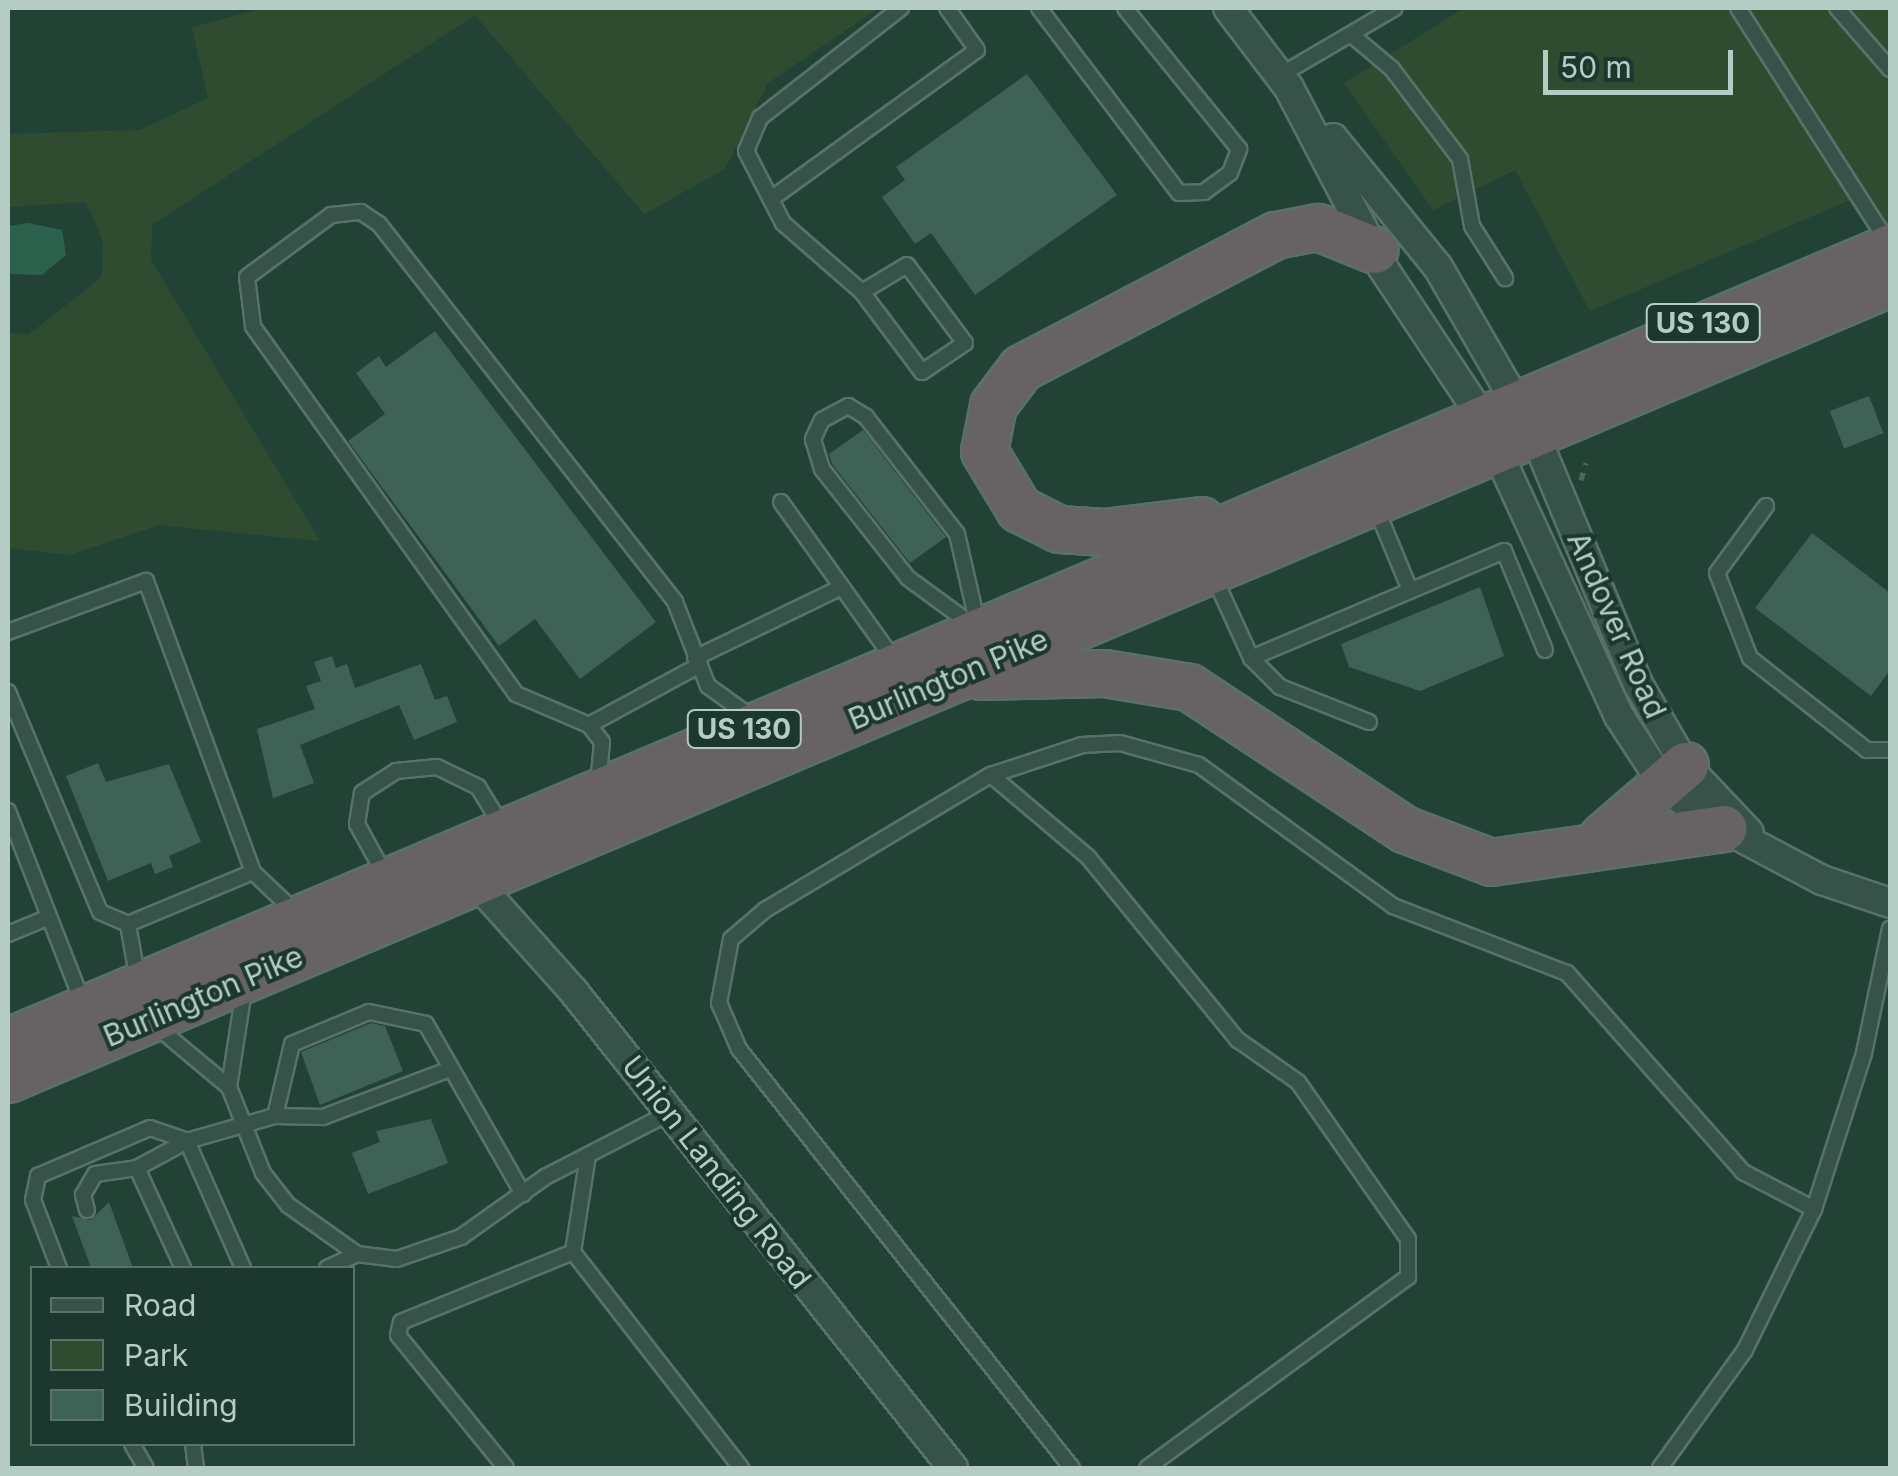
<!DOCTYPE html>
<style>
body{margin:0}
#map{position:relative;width:1898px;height:1476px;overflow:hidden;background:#234236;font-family:Inter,sans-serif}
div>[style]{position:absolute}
.green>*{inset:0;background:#304c30}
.water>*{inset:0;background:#2c614e}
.building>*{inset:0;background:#3e6256;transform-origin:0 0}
.path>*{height:5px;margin-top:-2.5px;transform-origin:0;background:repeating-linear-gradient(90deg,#4c6952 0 8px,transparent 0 16px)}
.roads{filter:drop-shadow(2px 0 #587269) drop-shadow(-2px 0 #587269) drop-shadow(0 2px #587269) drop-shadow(0 -2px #587269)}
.service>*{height:14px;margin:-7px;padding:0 7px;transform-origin:7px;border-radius:7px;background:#375248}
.minor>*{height:28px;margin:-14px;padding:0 14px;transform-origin:14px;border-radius:14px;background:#375248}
.trunk>*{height:45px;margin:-22.5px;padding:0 22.5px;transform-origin:22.5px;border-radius:22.5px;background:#676264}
span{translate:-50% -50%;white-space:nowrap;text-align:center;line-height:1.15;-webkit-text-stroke:8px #1c372d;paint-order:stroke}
.shield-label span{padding:2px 8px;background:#1c372d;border:2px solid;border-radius:8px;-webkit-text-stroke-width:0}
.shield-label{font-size:28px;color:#b4ccc4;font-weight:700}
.street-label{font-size:30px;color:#b4ccc4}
.frame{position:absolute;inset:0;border:10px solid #b4ccc4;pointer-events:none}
.legend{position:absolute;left:30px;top:1266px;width:325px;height:180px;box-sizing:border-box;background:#1c372d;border:2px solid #597369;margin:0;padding:12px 18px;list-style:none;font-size:30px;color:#b4ccc4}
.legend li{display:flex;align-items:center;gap:20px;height:50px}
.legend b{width:50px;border:2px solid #597369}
.scale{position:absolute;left:1543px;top:50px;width:190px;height:45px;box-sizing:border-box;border:5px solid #b4ccc4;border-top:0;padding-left:12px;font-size:30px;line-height:35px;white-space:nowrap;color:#b4ccc4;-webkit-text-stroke:8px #1c372d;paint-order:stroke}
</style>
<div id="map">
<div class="green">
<i style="clip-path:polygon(265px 8px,879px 8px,768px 83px,725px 169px,644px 214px,475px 15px,152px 225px,151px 260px,320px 541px,159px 525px,69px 555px,8px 548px,8px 332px,28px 335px,102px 277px,103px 241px,86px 202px,8px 207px,8px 134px,140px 130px,208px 98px,192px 27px)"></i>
<i style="clip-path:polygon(1464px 8px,1890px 8px,1890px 247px,1855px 198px,1590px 311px,1515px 170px,1433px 210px,1344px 83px)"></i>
</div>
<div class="water">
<i style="clip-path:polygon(28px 223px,62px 230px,66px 255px,42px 275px,8px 274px,8px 226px)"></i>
</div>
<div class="building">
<i style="clip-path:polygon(1027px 74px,1117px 195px,975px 295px,931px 233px,915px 244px,882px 197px,905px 180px,896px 167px)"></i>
<i style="clip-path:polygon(435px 331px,656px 622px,580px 679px,535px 619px,499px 646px,348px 441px,385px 414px,356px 373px,379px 356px,386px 367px)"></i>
<i style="left:1869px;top:396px;width:40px;height:42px;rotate:69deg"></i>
<i style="clip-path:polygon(863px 430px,946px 537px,910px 563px,832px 464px,829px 454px)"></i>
<i style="clip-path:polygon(1812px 533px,1890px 593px,1890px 670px,1871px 696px,1755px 608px)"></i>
<i style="clip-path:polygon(1480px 587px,1504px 656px,1420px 691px,1349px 667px,1341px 644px)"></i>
<i style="clip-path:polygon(332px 656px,336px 668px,347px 664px,355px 688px,421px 664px,435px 700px,447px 696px,457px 722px,414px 740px,399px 705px,300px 745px,314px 783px,273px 798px,257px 729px,315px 709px,306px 686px,321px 681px,314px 662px)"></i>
<i style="clip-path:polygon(98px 763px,106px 782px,169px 764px,201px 842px,169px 856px,173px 867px,155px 874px,151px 863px,108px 881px,66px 776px)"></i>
<i style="clip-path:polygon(371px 1023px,385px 1026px,403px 1071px,320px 1105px,301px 1052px)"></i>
<i style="clip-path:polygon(431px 1119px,448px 1163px,368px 1194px,352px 1153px,380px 1142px,376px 1131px)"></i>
<i style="clip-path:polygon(109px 1202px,133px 1268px,91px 1268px,72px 1216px,91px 1220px)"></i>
</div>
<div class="path">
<i style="left:1581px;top:480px;width:18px;rotate:-74deg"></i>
</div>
<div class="roads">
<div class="service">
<i style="left:1039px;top:8px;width:232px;rotate:52.9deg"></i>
<i style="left:1179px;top:193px;width:25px;rotate:-2deg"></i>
<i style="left:1204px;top:192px;width:32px;rotate:-36deg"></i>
<i style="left:1230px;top:173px;width:26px;rotate:-69deg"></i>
<i style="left:1239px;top:149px;width:181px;rotate:-129deg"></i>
<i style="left:1738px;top:8px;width:279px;rotate:57.4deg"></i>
<i style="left:1837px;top:8px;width:81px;rotate:49deg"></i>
<i style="left:1354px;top:37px;width:50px;rotate:40.1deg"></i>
<i style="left:1392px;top:69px;width:113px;rotate:52.9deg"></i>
<i style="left:1460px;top:159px;width:68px;rotate:79.8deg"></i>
<i style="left:1472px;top:226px;width:62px;rotate:57.6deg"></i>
<i style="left:1279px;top:76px;width:134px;rotate:-30.4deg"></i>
<i style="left:771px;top:199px;width:254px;rotate:-35.9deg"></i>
<i style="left:977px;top:50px;width:52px;rotate:-125.5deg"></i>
<i style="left:862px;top:292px;width:52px;rotate:-31deg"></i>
<i style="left:907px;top:265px;width:97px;rotate:53.4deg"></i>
<i style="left:965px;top:343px;width:52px;rotate:146deg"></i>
<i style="left:922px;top:372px;width:100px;rotate:-126.9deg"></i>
<i style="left:862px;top:292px;width:105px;rotate:-138.9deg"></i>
<i style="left:783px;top:223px;width:81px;rotate:-117.2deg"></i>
<i style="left:746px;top:151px;width:36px;rotate:-67deg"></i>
<i style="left:760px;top:118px;width:179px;rotate:-38deg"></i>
<i style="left:848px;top:406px;width:21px;rotate:31deg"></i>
<i style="left:866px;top:417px;width:148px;rotate:52.1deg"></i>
<i style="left:957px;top:534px;width:98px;rotate:77.1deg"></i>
<i style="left:979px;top:630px;width:88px;rotate:-143.8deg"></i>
<i style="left:908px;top:578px;width:139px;rotate:-128.3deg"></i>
<i style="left:822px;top:469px;width:31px;rotate:-107deg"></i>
<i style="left:813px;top:439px;width:21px;rotate:-65deg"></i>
<i style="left:822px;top:420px;width:30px;rotate:-28deg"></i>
<i style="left:781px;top:502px;width:194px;rotate:54.4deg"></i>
<i style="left:1766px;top:506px;width:83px;rotate:126.2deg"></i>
<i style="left:1717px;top:573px;width:91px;rotate:68.8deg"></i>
<i style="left:1750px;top:658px;width:149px;rotate:38.2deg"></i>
<i style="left:1867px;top:750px;width:23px"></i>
<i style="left:1376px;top:508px;width:89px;rotate:67.5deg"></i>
<i style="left:1214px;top:577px;width:89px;rotate:65.4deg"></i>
<i style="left:8px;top:632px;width:147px;rotate:-20.3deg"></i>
<i style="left:146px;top:581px;width:310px;rotate:69.8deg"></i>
<i style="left:695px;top:658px;width:163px;rotate:-25.8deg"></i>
<i style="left:8px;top:692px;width:238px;rotate:67.3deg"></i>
<i style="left:100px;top:912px;width:30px;rotate:23deg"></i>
<i style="left:1369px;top:722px;width:96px;rotate:-158.5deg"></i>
<i style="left:1280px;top:687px;width:41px;rotate:-135deg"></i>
<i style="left:1251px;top:658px;width:275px;rotate:-22.9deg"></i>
<i style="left:1504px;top:551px;width:107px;rotate:67.5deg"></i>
<i style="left:589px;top:725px;width:122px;rotate:-28.5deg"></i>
<i style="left:991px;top:775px;width:127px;rotate:40.2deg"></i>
<i style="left:1088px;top:857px;width:237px;rotate:50.7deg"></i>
<i style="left:1238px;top:1040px;width:73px;rotate:35deg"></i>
<i style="left:1298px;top:1082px;width:192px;rotate:55deg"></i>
<i style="left:1408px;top:1239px;width:38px;rotate:90deg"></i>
<i style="left:1408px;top:1277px;width:323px;rotate:143.8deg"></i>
<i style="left:598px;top:785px;width:43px;rotate:-84.7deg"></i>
<i style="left:602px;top:742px;width:21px;rotate:-127deg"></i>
<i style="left:589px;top:725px;width:79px;rotate:-157deg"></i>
<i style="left:516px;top:694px;width:452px;rotate:-125.6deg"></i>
<i style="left:253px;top:326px;width:49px;rotate:-97deg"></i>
<i style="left:247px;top:277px;width:104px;rotate:-36.4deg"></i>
<i style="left:331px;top:215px;width:30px;rotate:-6deg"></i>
<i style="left:361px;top:212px;width:22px;rotate:34deg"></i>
<i style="left:379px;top:224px;width:480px;rotate:51.9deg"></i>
<i style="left:675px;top:602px;width:90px;rotate:68.6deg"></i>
<i style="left:708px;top:686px;width:53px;rotate:35.8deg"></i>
<i style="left:8px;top:811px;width:206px;rotate:68.7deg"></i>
<i style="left:385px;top:875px;width:58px;rotate:-118.8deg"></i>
<i style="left:357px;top:824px;width:31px;rotate:-81deg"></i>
<i style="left:362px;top:793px;width:40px;rotate:-32.9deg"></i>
<i style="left:396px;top:771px;width:41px;rotate:-5.6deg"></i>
<i style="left:437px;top:767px;width:46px;rotate:26deg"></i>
<i style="left:478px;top:787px;width:46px;rotate:58.4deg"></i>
<i style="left:8px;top:934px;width:42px;rotate:-22.3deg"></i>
<i style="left:138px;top:981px;width:58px;rotate:-100deg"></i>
<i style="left:128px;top:924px;width:135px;rotate:-22.6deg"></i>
<i style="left:253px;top:872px;width:59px;rotate:43.6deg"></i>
<i style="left:156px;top:1026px;width:95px;rotate:39.9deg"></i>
<i style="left:229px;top:1087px;width:98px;rotate:-81.2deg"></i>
<i style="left:229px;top:1087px;width:92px;rotate:68.4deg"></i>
<i style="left:263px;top:1173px;width:41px;rotate:52deg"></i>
<i style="left:288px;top:1205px;width:85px;rotate:35.4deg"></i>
<i style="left:357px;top:1254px;width:40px;rotate:7.1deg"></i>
<i style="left:397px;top:1259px;width:68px;rotate:-19deg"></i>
<i style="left:461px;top:1237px;width:103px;rotate:-35.5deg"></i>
<i style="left:545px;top:1177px;width:142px;rotate:-27.3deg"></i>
<i style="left:275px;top:1116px;width:48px;rotate:1.2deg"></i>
<i style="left:323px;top:1117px;width:136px;rotate:-20.7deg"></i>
<i style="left:87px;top:1210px;width:16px;rotate:-105deg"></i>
<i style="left:83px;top:1195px;width:24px;rotate:-60deg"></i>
<i style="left:95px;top:1174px;width:42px;rotate:-8.1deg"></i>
<i style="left:573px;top:1252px;width:274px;rotate:52.1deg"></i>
<i style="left:59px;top:1268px;width:73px;rotate:-110.9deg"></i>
<i style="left:33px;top:1200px;width:25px;rotate:-78deg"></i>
<i style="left:38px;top:1176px;width:122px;rotate:-23.2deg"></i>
<i style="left:150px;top:1128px;width:39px;rotate:19deg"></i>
<i style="left:187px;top:1141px;width:139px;rotate:66.2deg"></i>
<i style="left:183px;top:1268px;width:110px;rotate:-114.7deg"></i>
<i style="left:137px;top:1168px;width:57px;rotate:-28.4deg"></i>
<i style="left:187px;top:1141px;width:91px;rotate:-15.9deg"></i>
<i style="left:275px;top:1116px;width:74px;rotate:-76.7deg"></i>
<i style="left:292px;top:1044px;width:83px;rotate:-22.6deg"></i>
<i style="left:369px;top:1012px;width:58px;rotate:11.9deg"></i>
<i style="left:426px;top:1024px;width:196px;rotate:60.3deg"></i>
<i style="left:327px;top:1268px;width:33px;rotate:-25deg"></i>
<i style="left:132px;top:1444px;width:28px;rotate:60deg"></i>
<i style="left:193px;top:1444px;width:24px;rotate:83deg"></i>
<i style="left:506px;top:1468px;width:171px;rotate:-129.1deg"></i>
<i style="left:398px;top:1335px;width:13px;rotate:-77deg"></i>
<i style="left:401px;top:1322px;width:186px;rotate:-22.1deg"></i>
<i style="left:573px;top:1252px;width:98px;rotate:-81.2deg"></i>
<i style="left:1072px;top:1468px;width:535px;rotate:-128.48deg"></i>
<i style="left:739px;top:1049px;width:50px;rotate:-113.5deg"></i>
<i style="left:719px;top:1003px;width:65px;rotate:-79.4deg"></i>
<i style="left:731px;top:939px;width:45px;rotate:-40.5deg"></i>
<i style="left:765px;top:910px;width:263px;rotate:-30.9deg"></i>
<i style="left:991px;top:775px;width:96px;rotate:-18.2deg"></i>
<i style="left:1082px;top:745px;width:38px;rotate:-3deg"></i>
<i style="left:1120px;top:743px;width:82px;rotate:15.6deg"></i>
<i style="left:1199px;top:765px;width:240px;rotate:36deg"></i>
<i style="left:1393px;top:906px;width:186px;rotate:21.1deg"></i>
<i style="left:1567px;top:973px;width:266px;rotate:48.5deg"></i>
<i style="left:1743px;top:1172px;width:80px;rotate:27.5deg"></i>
<i style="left:1660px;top:1468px;width:145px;rotate:-54.2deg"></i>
<i style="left:1745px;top:1350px;width:157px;rotate:-63.9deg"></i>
<i style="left:1814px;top:1209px;width:164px;rotate:-72.2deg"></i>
<i style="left:1864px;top:1053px;width:127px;rotate:-78.2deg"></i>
</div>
<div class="minor">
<i style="left:1228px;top:8px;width:101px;rotate:52.7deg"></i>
<i style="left:1289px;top:88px;width:203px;rotate:62.4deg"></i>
<i style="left:1383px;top:268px;width:175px;rotate:56.4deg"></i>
<i style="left:1480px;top:414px;width:332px;rotate:65.3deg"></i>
<i style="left:1619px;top:716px;width:82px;rotate:56.9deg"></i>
<i style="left:1664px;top:785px;width:48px;rotate:40deg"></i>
<i style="left:1701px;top:816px;width:137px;rotate:27.9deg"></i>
<i style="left:1822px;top:880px;width:72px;rotate:18.7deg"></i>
<i style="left:1333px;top:138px;width:166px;rotate:50.9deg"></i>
<i style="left:1438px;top:267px;width:192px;rotate:60deg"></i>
<i style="left:1534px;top:433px;width:272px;rotate:67.5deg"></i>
<i style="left:1638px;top:684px;width:94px;rotate:59.9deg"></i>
<i style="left:1685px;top:765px;width:93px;rotate:46.7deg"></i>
<i style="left:474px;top:880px;width:150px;rotate:48.2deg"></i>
<i style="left:574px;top:992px;width:608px;rotate:51.47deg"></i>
</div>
<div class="trunk">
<i style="left:1201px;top:520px;width:98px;rotate:172.9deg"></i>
<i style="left:1104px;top:532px;width:45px;rotate:-176.2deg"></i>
<i style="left:1059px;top:529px;width:45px;rotate:-153.4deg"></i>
<i style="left:1019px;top:509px;width:68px;rotate:-121.1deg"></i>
<i style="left:984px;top:451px;width:47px;rotate:-78.9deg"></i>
<i style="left:993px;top:405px;width:46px;rotate:-52.9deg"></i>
<i style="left:1021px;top:368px;width:287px;rotate:-27.6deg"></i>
<i style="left:1275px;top:235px;width:44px;rotate:-10.5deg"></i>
<i style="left:1318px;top:227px;width:61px;rotate:22deg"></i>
<i style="left:981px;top:676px;width:123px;rotate:-1.4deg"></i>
<i style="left:1104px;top:673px;width:86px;rotate:9.4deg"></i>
<i style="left:1189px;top:687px;width:258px;rotate:33.4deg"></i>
<i style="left:1404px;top:829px;width:93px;rotate:20.8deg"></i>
<i style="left:1491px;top:862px;width:235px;rotate:-8.3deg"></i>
<i style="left:1602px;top:837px;width:110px;rotate:-40.9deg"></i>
<i style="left:8px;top:1041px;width:2043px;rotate:-22.87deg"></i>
<i style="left:8px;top:1079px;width:2043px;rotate:-22.93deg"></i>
</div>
</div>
<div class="shield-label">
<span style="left:1703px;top:323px">US 130</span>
<span style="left:744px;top:729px">US 130</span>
</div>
<div class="street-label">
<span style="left:1617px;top:625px;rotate:66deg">Andover Road</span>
<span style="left:948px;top:679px;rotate:-23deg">Burlington Pike</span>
<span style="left:203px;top:996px;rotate:-23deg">Burlington Pike</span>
<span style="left:717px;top:1172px;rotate:52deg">Union Landing Road</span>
</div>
<div class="frame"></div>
<ul class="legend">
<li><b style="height:12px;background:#375248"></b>Road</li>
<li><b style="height:28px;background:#304c30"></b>Park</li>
<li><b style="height:28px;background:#3e6256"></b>Building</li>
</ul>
<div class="scale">50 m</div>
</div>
